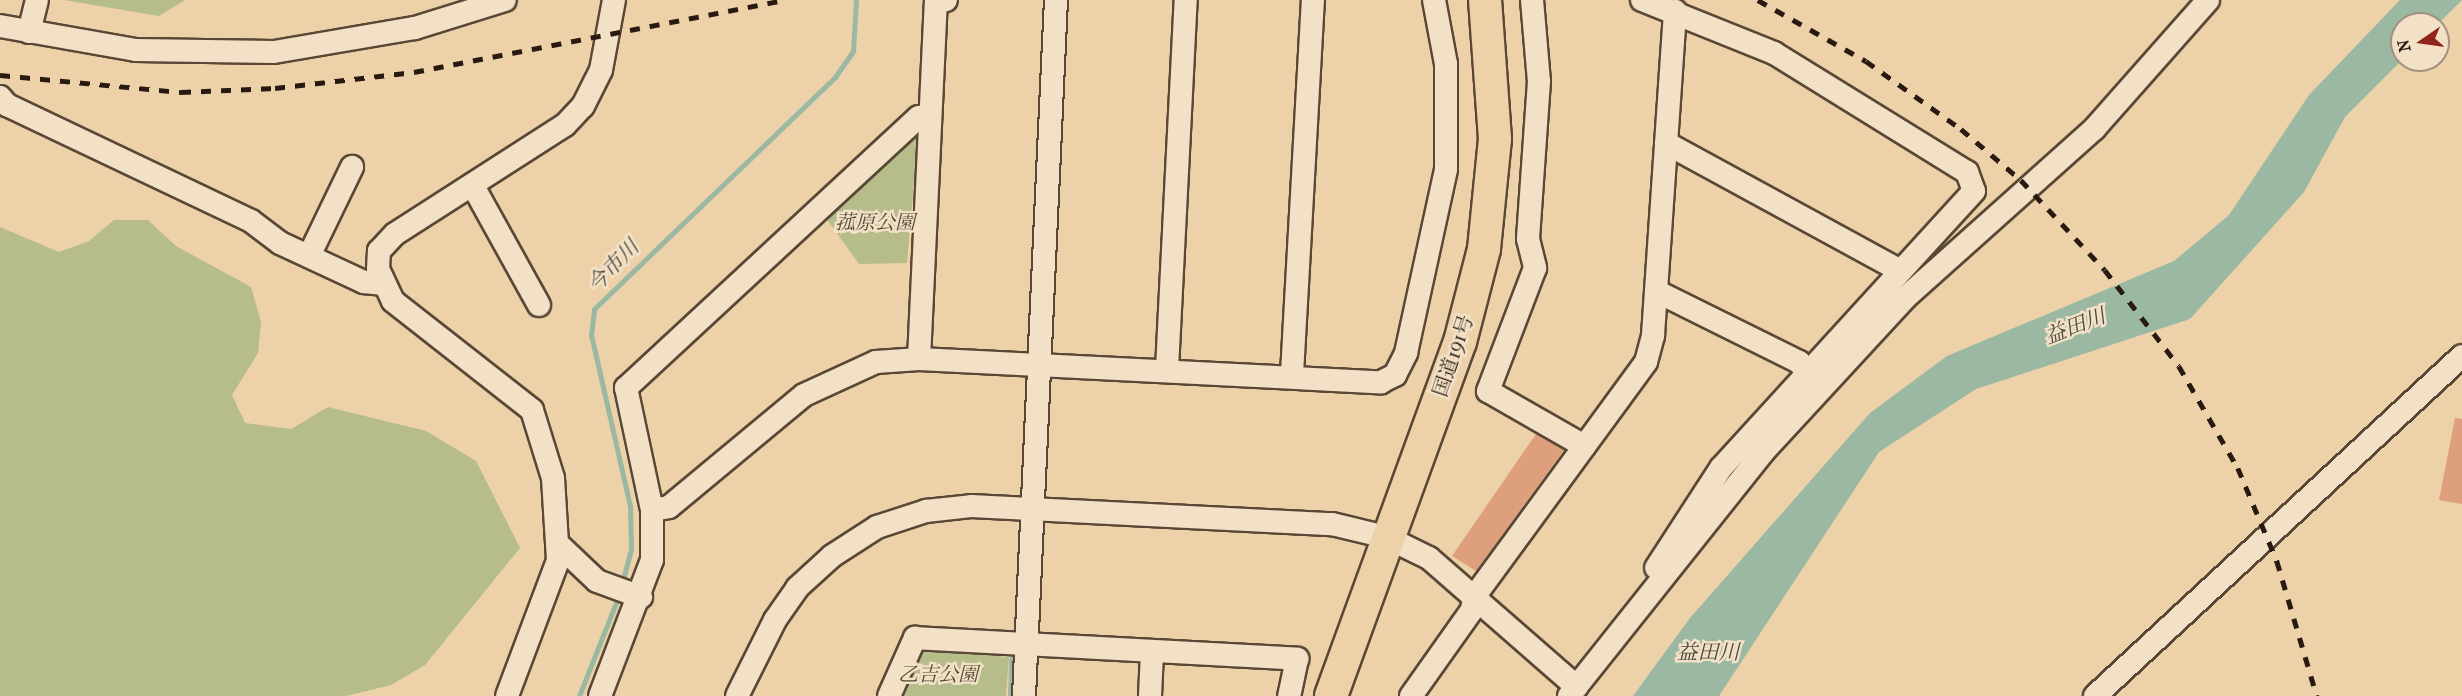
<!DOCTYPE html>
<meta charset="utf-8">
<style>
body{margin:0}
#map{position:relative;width:2462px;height:696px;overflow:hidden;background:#edd1a9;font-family:"IM FELL French Canon","Noto Serif JP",serif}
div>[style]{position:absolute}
.green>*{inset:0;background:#b6bc8a}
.water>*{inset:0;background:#9ab8a2}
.stream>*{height:5px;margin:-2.5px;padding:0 2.5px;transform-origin:2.5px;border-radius:2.5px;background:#9ab8a2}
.building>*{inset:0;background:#de9f7c}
.roads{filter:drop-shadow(2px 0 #594836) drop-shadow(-2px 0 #594836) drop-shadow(0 2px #594836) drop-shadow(0 -2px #594836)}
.minor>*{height:22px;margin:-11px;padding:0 11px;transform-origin:11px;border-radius:11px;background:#f3e1c7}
.highway>*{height:32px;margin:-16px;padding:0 16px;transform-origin:16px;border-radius:16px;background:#edd1a9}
.rail>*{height:4.5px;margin-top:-2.25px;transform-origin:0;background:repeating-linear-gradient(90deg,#281a10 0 10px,transparent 0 20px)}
span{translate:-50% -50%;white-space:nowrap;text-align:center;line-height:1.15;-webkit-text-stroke:5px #f3e1c7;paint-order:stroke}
.park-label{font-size:20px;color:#534b35;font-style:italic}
.street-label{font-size:20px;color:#281a10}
.water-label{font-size:21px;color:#4a493c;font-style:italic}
.north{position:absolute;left:2390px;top:12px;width:60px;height:60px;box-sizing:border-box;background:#f3e1c7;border:2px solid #a2917e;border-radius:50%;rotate:257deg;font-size:16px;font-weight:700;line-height:24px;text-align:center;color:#281a10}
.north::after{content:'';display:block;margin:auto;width:21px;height:27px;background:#8f2418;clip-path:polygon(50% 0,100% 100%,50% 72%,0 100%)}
</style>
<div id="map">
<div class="green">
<i style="clip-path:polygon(64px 0,185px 0,159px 16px)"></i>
<i style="clip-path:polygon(918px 134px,907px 263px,859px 264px,826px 218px)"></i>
<i style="clip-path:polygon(114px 220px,148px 220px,176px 246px,251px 287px,261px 322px,258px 353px,232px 395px,245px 423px,291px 429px,328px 407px,426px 431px,476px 461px,520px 548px,425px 665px,391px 685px,346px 696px,0 696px,0 227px,59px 252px,89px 241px)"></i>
<i style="clip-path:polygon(923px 650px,1009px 657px,1006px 696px,902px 696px)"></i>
</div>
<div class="water">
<i style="clip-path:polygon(2400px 0,2462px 0,2438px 24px,2402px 24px,2402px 60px,2345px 117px,2304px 192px,2190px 319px,1976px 389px,1879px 452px,1719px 696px,1633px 696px,1690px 618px,1870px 413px,1947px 356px,2174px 261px,2229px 215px,2309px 95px)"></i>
</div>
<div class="stream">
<i style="left:622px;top:583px;width:35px;rotate:-75deg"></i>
<i style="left:631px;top:549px;width:43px;rotate:-91.3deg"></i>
<i style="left:630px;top:506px;width:175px;rotate:-102.8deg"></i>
<i style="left:591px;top:335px;width:26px;rotate:-83deg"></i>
<i style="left:594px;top:309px;width:335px;rotate:-43.9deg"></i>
<i style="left:835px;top:77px;width:32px;rotate:-55deg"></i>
<i style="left:853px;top:51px;width:51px;rotate:-86.6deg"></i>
<i style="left:579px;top:696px;width:109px;rotate:-68.4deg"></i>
<i style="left:1010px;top:696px;width:37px;rotate:-88deg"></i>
</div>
<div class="building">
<i style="clip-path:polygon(2455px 418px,2462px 419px,2462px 504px,2439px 500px)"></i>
<i style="clip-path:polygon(1536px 434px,1564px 450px,1476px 571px,1452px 556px)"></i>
</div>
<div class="roads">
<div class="minor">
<i style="left:1532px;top:0;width:81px;rotate:85.1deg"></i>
<i style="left:1539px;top:81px;width:158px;rotate:94deg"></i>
<i style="left:1528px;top:239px;width:30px;rotate:76deg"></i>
<i style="left:1535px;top:268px;width:132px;rotate:110.9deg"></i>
<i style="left:1488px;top:391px;width:111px;rotate:29.8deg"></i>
<i style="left:1642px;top:0;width:142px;rotate:21.9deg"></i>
<i style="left:1774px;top:53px;width:227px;rotate:31.7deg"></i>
<i style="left:1967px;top:172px;width:20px;rotate:70deg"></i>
<i style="left:1974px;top:191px;width:375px;rotate:132.4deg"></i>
<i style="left:1721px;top:468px;width:119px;rotate:123deg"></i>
<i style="left:0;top:26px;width:138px;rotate:10deg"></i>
<i style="left:136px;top:50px;width:138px;rotate:0.8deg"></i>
<i style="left:274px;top:52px;width:143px;rotate:-9.7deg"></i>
<i style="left:415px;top:28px;width:94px;rotate:-17.3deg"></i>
<i style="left:29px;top:32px;width:33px;rotate:-76deg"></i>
<i style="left:0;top:97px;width:11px;rotate:49deg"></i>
<i style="left:7px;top:105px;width:270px;rotate:25.4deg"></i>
<i style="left:251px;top:221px;width:36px;rotate:37deg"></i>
<i style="left:280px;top:243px;width:93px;rotate:24.9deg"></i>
<i style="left:364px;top:282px;width:20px;rotate:6deg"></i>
<i style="left:1666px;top:143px;width:265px;rotate:28.6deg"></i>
<i style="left:473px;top:186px;width:136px;rotate:61deg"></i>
<i style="left:309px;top:256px;width:99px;rotate:-64.2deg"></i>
<i style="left:1656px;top:291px;width:160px;rotate:26.4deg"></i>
<i style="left:1799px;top:362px;width:13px;rotate:51deg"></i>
<i style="left:919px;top:359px;width:357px;rotate:-87.3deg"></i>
<i style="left:936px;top:2px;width:10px;rotate:-11deg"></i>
<i style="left:1167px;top:369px;width:369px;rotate:-87.1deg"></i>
<i style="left:1292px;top:374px;width:375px;rotate:-86.8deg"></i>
<i style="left:652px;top:510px;width:17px;rotate:-10deg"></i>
<i style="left:669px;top:507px;width:175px;rotate:-39.7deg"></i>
<i style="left:804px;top:395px;width:79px;rotate:-24.6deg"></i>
<i style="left:876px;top:362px;width:43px;rotate:-4deg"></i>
<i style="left:919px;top:359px;width:463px;rotate:2.9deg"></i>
<i style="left:1381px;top:382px;width:16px;rotate:-27deg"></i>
<i style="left:1395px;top:375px;width:25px;rotate:-63deg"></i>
<i style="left:1406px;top:353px;width:188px;rotate:-77.7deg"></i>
<i style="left:1446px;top:169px;width:105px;rotate:-90deg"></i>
<i style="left:1446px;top:64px;width:65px;rotate:-100.6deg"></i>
<i style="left:559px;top:545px;width:52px;rotate:43.5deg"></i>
<i style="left:597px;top:581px;width:47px;rotate:20deg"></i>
<i style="left:507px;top:696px;width:145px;rotate:-69.4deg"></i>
<i style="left:558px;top:560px;width:82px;rotate:-93.5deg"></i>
<i style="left:553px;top:478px;width:71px;rotate:-107.2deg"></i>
<i style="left:532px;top:410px;width:177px;rotate:-141.9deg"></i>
<i style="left:393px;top:301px;width:35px;rotate:-115deg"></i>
<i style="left:378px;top:269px;width:18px;rotate:-87deg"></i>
<i style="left:379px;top:251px;width:23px;rotate:-47deg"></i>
<i style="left:395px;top:234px;width:202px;rotate:-32.7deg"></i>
<i style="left:565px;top:125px;width:26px;rotate:-47deg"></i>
<i style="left:583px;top:106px;width:40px;rotate:-63.4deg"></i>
<i style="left:601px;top:70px;width:71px;rotate:-79.5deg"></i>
<i style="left:600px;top:696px;width:146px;rotate:-69.1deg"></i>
<i style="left:652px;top:560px;width:50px;rotate:-90deg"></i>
<i style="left:652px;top:510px;width:125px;rotate:-102deg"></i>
<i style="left:626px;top:388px;width:399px;rotate:-42.8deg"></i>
<i style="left:919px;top:117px;width:11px;rotate:-5deg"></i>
<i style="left:737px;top:696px;width:85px;rotate:-63.4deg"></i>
<i style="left:775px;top:620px;width:39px;rotate:-55deg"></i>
<i style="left:797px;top:588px;width:47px;rotate:-42.4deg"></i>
<i style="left:832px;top:556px;width:54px;rotate:-32.8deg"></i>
<i style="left:877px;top:527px;width:52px;rotate:-18.1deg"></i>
<i style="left:926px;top:511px;width:45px;rotate:-6.3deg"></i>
<i style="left:971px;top:506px;width:361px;rotate:2.9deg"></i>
<i style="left:1332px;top:524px;width:56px;rotate:13.5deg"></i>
<i style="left:1386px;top:537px;width:48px;rotate:26deg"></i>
<i style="left:1429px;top:558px;width:196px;rotate:41.1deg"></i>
<i style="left:889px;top:696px;width:64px;rotate:-65.9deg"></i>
<i style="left:915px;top:638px;width:383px;rotate:3.1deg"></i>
<i style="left:1297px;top:659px;width:38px;rotate:102deg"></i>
<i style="left:1024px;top:696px;width:697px;rotate:-87.37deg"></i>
<i style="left:1150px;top:696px;width:44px;rotate:-87.4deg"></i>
<i style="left:1411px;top:696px;width:105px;rotate:-54.7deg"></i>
<i style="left:1472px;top:610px;width:13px;rotate:-81deg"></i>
<i style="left:1474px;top:597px;width:291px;rotate:-53.8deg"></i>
<i style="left:1646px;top:362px;width:28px;rotate:-75deg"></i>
<i style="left:1653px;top:335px;width:325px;rotate:-86.1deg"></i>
<i style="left:1569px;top:696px;width:313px;rotate:-51.5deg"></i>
<i style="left:1764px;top:451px;width:208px;rotate:-47.3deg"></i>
<i style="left:1905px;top:298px;width:254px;rotate:-41.8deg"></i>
<i style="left:2094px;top:129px;width:172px;rotate:-48.5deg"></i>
<i style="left:2095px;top:696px;width:500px;rotate:-42.81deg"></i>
</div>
<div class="highway">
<i style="left:1331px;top:696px;width:377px;rotate:-70deg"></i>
<i style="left:1460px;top:342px;width:96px;rotate:-75.5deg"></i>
<i style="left:1484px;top:249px;width:111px;rotate:-84.3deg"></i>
<i style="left:1495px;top:139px;width:139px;rotate:-94.1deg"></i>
</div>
</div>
<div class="rail">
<i style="left:1758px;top:0;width:124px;rotate:29.5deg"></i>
<i style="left:1866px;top:61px;width:117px;rotate:35.6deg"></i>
<i style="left:1961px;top:129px;width:79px;rotate:40.4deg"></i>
<i style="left:2021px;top:180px;width:123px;rotate:47deg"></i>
<i style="left:2105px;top:270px;width:121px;rotate:52.4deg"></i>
<i style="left:2179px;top:366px;width:118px;rotate:60deg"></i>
<i style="left:2238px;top:468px;width:101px;rotate:67.2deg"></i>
<i style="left:2277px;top:561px;width:141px;rotate:73.5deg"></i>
<i style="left:0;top:75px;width:182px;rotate:5.4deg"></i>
<i style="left:181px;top:92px;width:94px;rotate:-2.4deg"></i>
<i style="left:275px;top:88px;width:140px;rotate:-6.6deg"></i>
<i style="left:414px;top:72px;width:378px;rotate:-11deg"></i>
</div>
<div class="park-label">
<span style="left:875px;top:222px">菰原公園</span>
<span style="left:938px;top:674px">乙吉公園</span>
</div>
<div class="street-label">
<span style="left:1453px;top:356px;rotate:-71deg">国道191号</span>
</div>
<div class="water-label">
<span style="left:613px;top:266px;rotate:-46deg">今市川</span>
<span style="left:2075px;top:326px;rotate:-21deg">益田川</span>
<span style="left:1708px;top:652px">益田川</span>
</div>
<div class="north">N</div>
</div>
